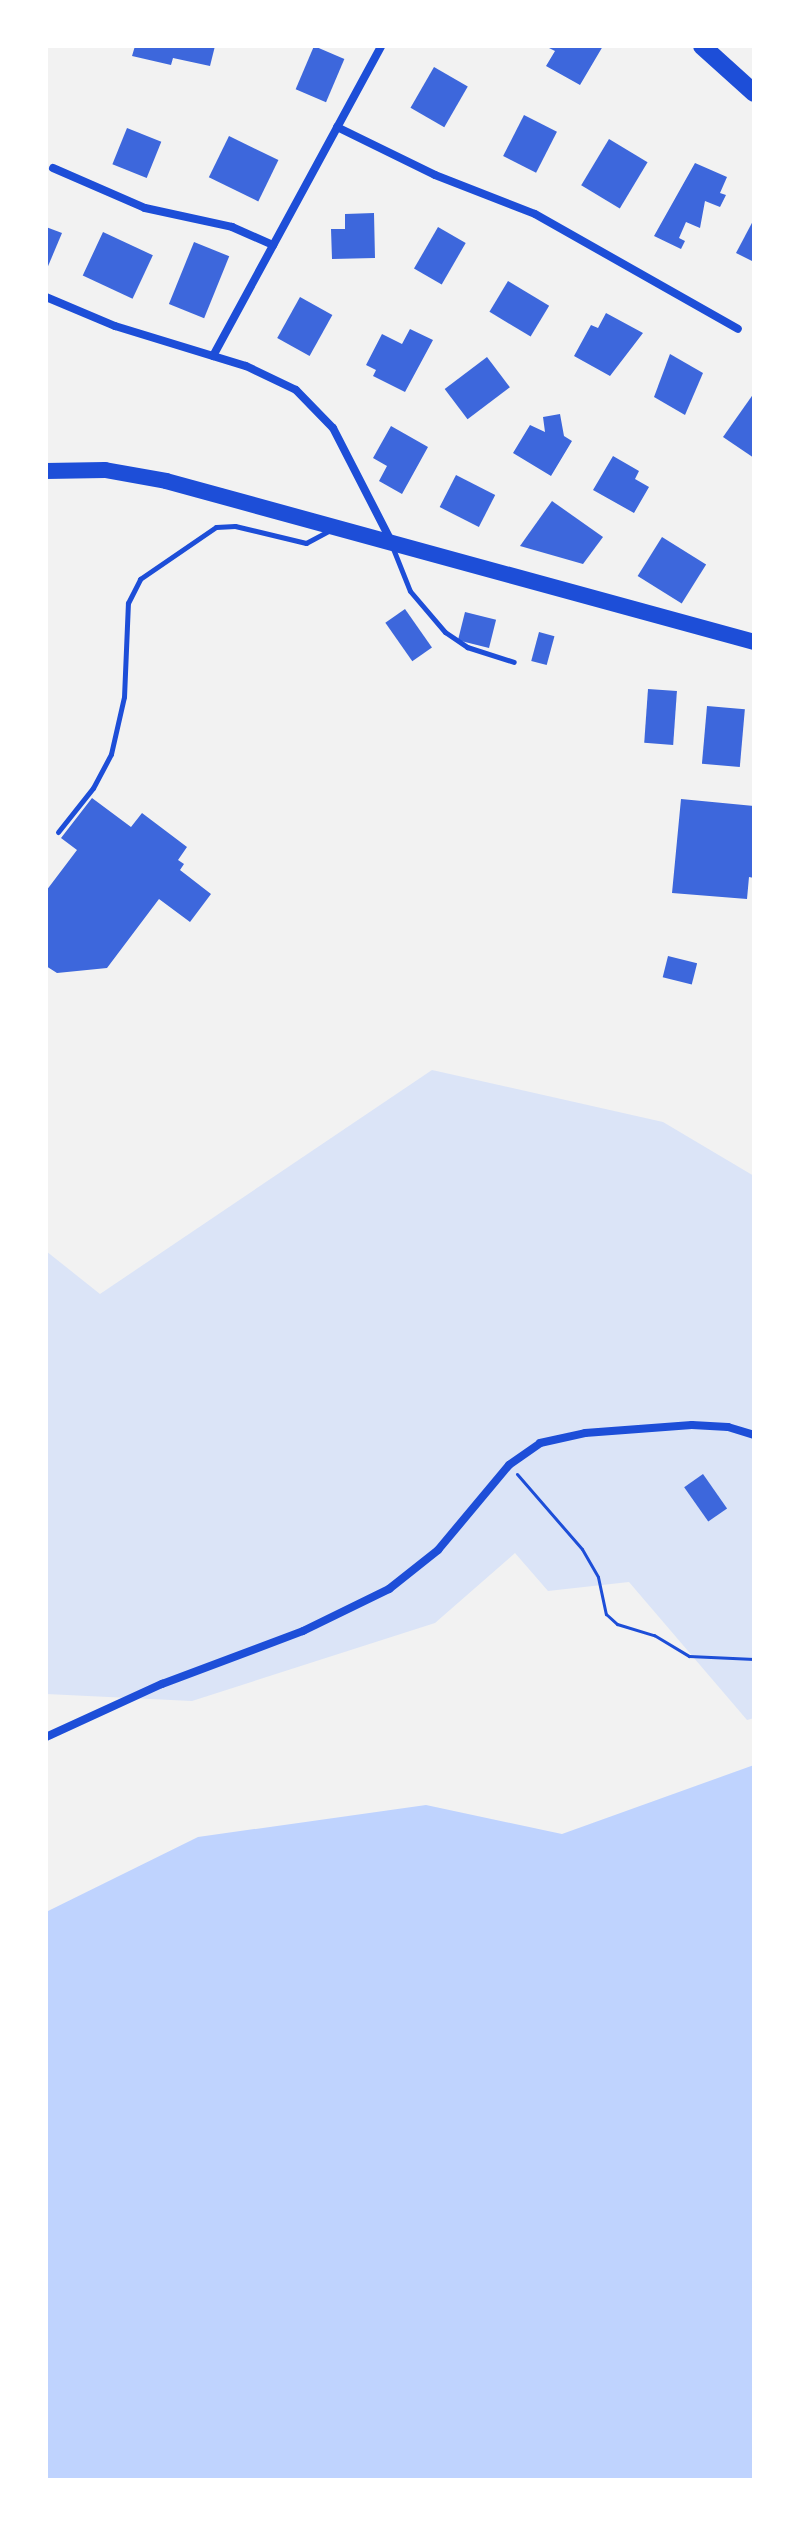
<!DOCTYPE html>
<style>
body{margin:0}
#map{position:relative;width:800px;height:2526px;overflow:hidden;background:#f2f2f2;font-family:"Sofia Sans Condensed",sans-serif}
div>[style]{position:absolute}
.green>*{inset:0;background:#dbe4f7}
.water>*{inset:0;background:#bfd3fe}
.building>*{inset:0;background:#3d67dc;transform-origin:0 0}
.path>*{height:3px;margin:-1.5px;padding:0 1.5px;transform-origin:1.5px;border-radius:1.5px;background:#1d4ed8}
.service>*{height:5px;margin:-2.5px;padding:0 2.5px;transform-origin:2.5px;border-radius:2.5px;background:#1d4ed8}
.minor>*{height:8px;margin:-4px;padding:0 4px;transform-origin:4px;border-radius:4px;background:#1d4ed8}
.secondary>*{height:16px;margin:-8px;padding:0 8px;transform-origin:8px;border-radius:8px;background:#1d4ed8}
.primary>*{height:18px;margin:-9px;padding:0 9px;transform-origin:9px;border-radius:9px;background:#1d4ed8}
span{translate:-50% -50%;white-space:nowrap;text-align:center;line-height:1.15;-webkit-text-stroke:6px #fff;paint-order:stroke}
.frame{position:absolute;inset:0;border:48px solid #fff;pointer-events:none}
</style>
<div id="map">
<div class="green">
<i style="clip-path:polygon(432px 1070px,663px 1122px,754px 1176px,754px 1718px,747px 1720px,629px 1582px,548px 1591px,515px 1553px,435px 1623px,192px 1701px,46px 1694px,46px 1251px,100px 1294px)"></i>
</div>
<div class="water">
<i style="clip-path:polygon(754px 1765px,754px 2480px,46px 2480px,46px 1912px,198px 1837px,426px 1805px,562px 1834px)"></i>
</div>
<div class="building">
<i style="clip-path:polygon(135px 46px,215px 46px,210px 66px,173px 58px,171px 65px,132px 56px)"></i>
<i style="left:314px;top:46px;width:33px;height:47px;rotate:23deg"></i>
<i style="clip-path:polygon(545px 46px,603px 46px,580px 85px,546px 66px,555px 51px)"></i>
<i style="left:434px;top:67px;width:39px;height:47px;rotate:30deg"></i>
<i style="left:524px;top:115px;width:37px;height:46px;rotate:27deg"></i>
<i style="left:127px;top:128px;width:37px;height:39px;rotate:22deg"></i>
<i style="left:229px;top:136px;width:55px;height:46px;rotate:26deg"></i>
<i style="left:609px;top:139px;width:45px;height:54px;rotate:31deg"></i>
<i style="clip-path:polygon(695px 163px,727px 177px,720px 193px,726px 195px,720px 207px,705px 201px,700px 228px,686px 222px,679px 238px,685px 241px,681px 249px,654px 236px)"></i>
<i style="clip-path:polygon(374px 213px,375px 258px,332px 259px,331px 229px,345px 229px,345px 214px)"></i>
<i style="clip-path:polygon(754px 219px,754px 262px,736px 253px)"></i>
<i style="clip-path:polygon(46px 227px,62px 233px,46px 271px)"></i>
<i style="left:438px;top:227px;width:32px;height:48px;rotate:30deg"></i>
<i style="left:103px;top:232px;width:55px;height:48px;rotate:25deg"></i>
<i style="left:194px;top:242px;width:38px;height:67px;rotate:22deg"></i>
<i style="left:508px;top:281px;width:48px;height:36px;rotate:31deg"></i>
<i style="left:300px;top:297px;width:37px;height:47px;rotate:29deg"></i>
<i style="clip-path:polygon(606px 313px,643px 333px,610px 376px,574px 356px,591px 325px,598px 328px)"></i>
<i style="clip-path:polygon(410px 329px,433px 340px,405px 392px,373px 376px,376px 370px,366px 365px,382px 334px,402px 344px)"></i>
<i style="clip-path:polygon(670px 354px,703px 373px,685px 415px,654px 397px)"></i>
<i style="left:487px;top:357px;width:38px;height:53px;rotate:53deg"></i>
<i style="clip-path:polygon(754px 393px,754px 458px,723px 437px)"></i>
<i style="clip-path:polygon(560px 414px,564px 436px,572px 441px,551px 476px,513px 453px,530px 425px,545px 432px,543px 417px)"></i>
<i style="clip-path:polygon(391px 426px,428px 447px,402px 494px,379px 481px,387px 466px,373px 458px)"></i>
<i style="clip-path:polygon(613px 456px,639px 471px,635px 479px,649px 487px,634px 513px,593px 490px)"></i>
<i style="left:456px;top:475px;width:44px;height:36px;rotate:27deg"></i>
<i style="clip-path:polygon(552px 501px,603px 537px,583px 564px,520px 546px)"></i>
<i style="left:662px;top:537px;width:52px;height:46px;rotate:32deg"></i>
<i style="left:405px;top:609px;width:47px;height:24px;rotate:55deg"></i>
<i style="left:465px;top:612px;width:32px;height:29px;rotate:14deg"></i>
<i style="left:539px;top:632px;width:16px;height:30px;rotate:15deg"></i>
<i style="left:648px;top:689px;width:29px;height:54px;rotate:4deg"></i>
<i style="left:707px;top:706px;width:38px;height:58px;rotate:5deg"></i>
<i style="clip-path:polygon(92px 798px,131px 827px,142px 813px,187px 847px,178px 860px,184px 864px,180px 870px,211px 894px,190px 922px,159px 899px,107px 968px,57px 973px,46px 966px,46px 891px,77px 850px,61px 838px)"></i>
<i style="clip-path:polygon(681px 799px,754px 806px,754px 878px,749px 877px,747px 899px,672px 893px)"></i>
<i style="left:668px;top:956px;width:30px;height:22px;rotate:14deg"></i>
<i style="left:703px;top:1474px;width:42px;height:23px;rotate:55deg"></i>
</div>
<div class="path">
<i style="left:517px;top:1474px;width:99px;rotate:49.1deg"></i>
<i style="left:582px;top:1549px;width:32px;rotate:60deg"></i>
<i style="left:598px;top:1577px;width:38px;rotate:78deg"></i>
<i style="left:606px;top:1614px;width:15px;rotate:42deg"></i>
<i style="left:617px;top:1624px;width:39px;rotate:17deg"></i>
<i style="left:654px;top:1635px;width:41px;rotate:31deg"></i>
<i style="left:689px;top:1656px;width:65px;rotate:2.6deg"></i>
</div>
<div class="service">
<i style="left:392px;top:546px;width:48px;rotate:68.2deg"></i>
<i style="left:410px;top:591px;width:54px;rotate:49.5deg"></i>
<i style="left:445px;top:632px;width:27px;rotate:34deg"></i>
<i style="left:467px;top:647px;width:49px;rotate:17.7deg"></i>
<i style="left:58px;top:832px;width:56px;rotate:-51.5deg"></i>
<i style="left:93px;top:788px;width:38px;rotate:-62deg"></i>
<i style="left:111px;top:754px;width:58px;rotate:-77.2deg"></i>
<i style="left:124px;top:697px;width:94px;rotate:-87.6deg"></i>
<i style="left:128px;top:603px;width:27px;rotate:-63deg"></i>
<i style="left:140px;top:579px;width:92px;rotate:-34.4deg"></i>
<i style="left:216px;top:527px;width:19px;rotate:-3deg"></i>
<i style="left:235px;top:526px;width:73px;rotate:13.5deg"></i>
<i style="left:306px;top:543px;width:30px;rotate:-28deg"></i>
</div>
<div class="minor">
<i style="left:337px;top:127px;width:109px;rotate:26.1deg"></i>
<i style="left:435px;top:175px;width:107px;rotate:21.3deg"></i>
<i style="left:535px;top:214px;width:233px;rotate:29.5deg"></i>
<i style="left:53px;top:168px;width:100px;rotate:23.5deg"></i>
<i style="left:145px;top:208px;width:89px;rotate:12.3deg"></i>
<i style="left:232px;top:227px;width:45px;rotate:23.7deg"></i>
<i style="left:46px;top:297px;width:75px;rotate:22.8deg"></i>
<i style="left:115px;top:326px;width:137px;rotate:17deg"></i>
<i style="left:246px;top:366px;width:55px;rotate:25.6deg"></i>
<i style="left:296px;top:390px;width:53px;rotate:45.8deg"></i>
<i style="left:333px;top:428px;width:127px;rotate:62.8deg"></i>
<i style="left:213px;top:356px;width:353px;rotate:-61.5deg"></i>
<i style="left:46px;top:1737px;width:128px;rotate:-24.6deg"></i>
<i style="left:162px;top:1684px;width:151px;rotate:-20.6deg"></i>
<i style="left:303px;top:1631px;width:96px;rotate:-26deg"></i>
<i style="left:389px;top:1589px;width:63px;rotate:-38.5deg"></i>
<i style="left:438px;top:1550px;width:111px;rotate:-50.1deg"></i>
<i style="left:509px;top:1465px;width:38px;rotate:-35deg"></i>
<i style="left:540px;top:1443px;width:46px;rotate:-12.5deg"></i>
<i style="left:585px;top:1433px;width:107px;rotate:-4.3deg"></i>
<i style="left:692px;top:1425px;width:36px;rotate:3deg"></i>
<i style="left:728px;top:1427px;width:27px;rotate:17deg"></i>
</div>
<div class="secondary">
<i style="left:46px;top:471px;width:59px;rotate:-1deg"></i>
<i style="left:105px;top:470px;width:62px;rotate:10.2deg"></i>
<i style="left:166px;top:481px;width:610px;rotate:15.31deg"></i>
</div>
<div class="primary">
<i style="left:702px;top:46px;width:70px;rotate:42.1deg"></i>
</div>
<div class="frame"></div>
</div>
